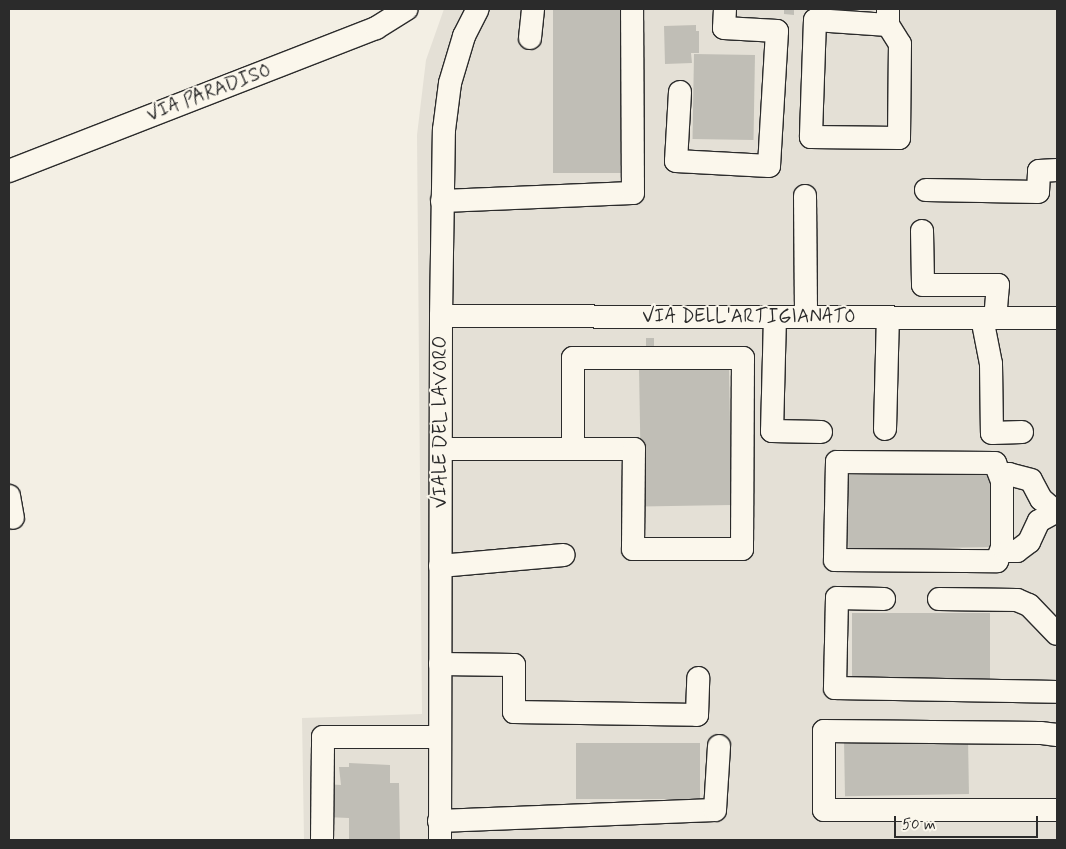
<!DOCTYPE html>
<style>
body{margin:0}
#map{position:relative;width:1066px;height:849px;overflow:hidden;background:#f3efe4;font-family:Mynerve,sans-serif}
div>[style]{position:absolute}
.built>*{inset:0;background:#e4e0d6}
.building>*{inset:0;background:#c0beb6;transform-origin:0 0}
.roads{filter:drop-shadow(1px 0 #2b2b2b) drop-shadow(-1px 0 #2b2b2b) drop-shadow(0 1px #2b2b2b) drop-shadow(0 -1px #2b2b2b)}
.minor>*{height:22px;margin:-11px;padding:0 11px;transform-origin:11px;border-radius:11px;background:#fbf7ec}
span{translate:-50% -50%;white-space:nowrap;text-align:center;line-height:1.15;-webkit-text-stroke:4px #fbf7ec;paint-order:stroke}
.street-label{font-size:19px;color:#2b2b2b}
.frame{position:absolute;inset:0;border:10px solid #2b2b2b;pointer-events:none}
.scale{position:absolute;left:894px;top:816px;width:144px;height:22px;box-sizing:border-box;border:2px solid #2b2b2b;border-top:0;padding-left:6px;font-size:15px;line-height:18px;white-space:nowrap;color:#2b2b2b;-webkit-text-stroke:4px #fbf7ec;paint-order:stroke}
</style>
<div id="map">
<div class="built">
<i style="clip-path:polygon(444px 9px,1057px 9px,1057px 840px,304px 840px,302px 718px,422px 714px,417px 135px,426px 60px)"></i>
</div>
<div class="building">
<i style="left:553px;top:9px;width:72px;height:164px"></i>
<i style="clip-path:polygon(784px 9px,794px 9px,794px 15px,784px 14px)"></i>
<i style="clip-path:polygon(696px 25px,696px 31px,699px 31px,699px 53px,691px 53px,692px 63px,665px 64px,664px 26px)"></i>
<i style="left:694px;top:54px;width:61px;height:85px;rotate:1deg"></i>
<i style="left:646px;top:338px;width:8px;height:9px"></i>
<i style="left:729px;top:367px;width:138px;height:90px;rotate:89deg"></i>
<i style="left:991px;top:468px;width:79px;height:144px;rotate:89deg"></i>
<i style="left:852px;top:613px;width:138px;height:66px"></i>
<i style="left:968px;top:738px;width:56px;height:124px;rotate:89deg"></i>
<i style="left:700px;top:743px;width:56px;height:124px;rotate:90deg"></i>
<i style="clip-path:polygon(349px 763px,390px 765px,390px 783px,399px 783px,400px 840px,349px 840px,349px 818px,326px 817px,325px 784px,341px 785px,339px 767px,349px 767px)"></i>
</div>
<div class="roads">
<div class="minor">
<i style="left:888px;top:25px;width:73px;rotate:-176.1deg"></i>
<i style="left:815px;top:20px;width:117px;rotate:92deg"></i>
<i style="left:811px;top:137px;width:88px;rotate:0.7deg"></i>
<i style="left:899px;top:138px;width:94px;rotate:-89.4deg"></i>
<i style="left:900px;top:44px;width:22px;rotate:-122deg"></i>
<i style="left:888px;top:25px;width:16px;rotate:-90deg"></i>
<i style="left:530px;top:38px;width:29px;rotate:-84deg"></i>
<i style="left:680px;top:92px;width:69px;rotate:93.3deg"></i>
<i style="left:676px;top:161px;width:93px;rotate:3.1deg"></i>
<i style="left:769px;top:166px;width:135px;rotate:-86.6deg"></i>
<i style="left:777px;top:31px;width:53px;rotate:-176.8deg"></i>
<i style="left:724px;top:28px;width:19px;rotate:-87deg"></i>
<i style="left:9px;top:171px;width:394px;rotate:-21.3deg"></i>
<i style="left:376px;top:28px;width:36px;rotate:-32deg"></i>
<i style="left:926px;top:190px;width:112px;rotate:1deg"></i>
<i style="left:1038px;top:192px;width:21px;rotate:-87deg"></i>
<i style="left:1039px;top:171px;width:18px;rotate:-3deg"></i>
<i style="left:805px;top:196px;width:121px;rotate:89.5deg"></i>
<i style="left:442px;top:201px;width:191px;rotate:-2.4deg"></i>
<i style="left:633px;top:193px;width:184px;rotate:-90.3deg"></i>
<i style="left:922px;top:231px;width:54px;rotate:88.9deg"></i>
<i style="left:923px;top:285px;width:75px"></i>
<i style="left:998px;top:285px;width:33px;rotate:95deg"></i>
<i style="left:441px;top:316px;width:616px;rotate:0.19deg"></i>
<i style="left:775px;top:317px;width:114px;rotate:91.5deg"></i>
<i style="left:772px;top:431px;width:49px;rotate:1.2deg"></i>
<i style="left:982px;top:318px;width:47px;rotate:78.9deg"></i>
<i style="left:991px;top:364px;width:69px;rotate:89.2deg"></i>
<i style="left:992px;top:433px;width:30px;rotate:-2deg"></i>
<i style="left:885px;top:429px;width:112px;rotate:-88.5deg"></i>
<i style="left:441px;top:449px;width:193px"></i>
<i style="left:634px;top:449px;width:100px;rotate:90.6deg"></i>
<i style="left:633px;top:549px;width:109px"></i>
<i style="left:742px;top:549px;width:191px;rotate:-89.7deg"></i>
<i style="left:743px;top:358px;width:170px;rotate:180deg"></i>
<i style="left:573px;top:358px;width:91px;rotate:90deg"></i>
<i style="left:1002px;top:481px;width:19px;rotate:-111deg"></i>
<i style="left:995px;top:463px;width:158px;rotate:-179.6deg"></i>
<i style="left:837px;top:462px;width:98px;rotate:91.2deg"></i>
<i style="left:835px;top:560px;width:162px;rotate:0.4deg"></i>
<i style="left:997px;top:561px;width:15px;rotate:-70deg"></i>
<i style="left:9px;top:496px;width:22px;rotate:80deg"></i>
<i style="left:1055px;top:511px;width:18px;rotate:-139deg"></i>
<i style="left:1041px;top:499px;width:21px;rotate:-118deg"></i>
<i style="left:1031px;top:480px;width:23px;rotate:-165deg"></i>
<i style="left:1009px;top:474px;width:10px;rotate:135deg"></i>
<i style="left:1002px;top:481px;width:66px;rotate:90deg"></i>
<i style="left:1002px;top:547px;width:7px;rotate:34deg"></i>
<i style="left:1008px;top:551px;width:9px"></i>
<i style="left:1017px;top:551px;width:15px;rotate:-37deg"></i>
<i style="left:1029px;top:542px;width:23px;rotate:-65deg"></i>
<i style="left:1039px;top:521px;width:21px;rotate:-29deg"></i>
<i style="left:440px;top:566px;width:124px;rotate:-5.1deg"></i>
<i style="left:884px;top:599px;width:47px;rotate:-178.8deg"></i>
<i style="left:837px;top:598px;width:90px;rotate:91.3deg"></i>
<i style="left:835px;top:688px;width:222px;rotate:1deg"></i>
<i style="left:939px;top:599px;width:78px;rotate:0.7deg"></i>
<i style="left:1017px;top:600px;width:13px;rotate:23deg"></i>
<i style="left:1029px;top:605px;width:40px;rotate:46deg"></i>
<i style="left:440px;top:664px;width:74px;rotate:0.8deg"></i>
<i style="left:514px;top:665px;width:47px;rotate:90deg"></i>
<i style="left:514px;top:712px;width:183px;rotate:0.9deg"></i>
<i style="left:697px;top:715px;width:37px;rotate:-88deg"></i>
<i style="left:1057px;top:735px;width:17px;rotate:-173deg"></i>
<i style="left:1040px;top:733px;width:216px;rotate:-179.5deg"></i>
<i style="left:824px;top:731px;width:79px;rotate:90deg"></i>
<i style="left:824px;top:810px;width:233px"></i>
<i style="left:439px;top:821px;width:276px;rotate:-2.3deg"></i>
<i style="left:715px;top:810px;width:64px;rotate:-86.4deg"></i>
<i style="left:322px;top:840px;width:103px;rotate:-89.4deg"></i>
<i style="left:323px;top:737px;width:116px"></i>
<i style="left:440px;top:840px;width:524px;rotate:-89.89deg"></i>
<i style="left:441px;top:316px;width:186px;rotate:-89.1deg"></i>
<i style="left:444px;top:130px;width:47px;rotate:-82.7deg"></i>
<i style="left:450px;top:83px;width:49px;rotate:-73.4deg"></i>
<i style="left:464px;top:36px;width:30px;rotate:-63deg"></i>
</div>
</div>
<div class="street-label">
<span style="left:209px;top:93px;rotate:-21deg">VIA PARADISO</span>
<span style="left:749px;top:317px">VIA DELL'ARTIGIANATO</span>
<span style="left:441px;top:422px;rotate:-90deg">VIALE DEL LAVORO</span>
</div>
<div class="frame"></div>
<div class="scale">50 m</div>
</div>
